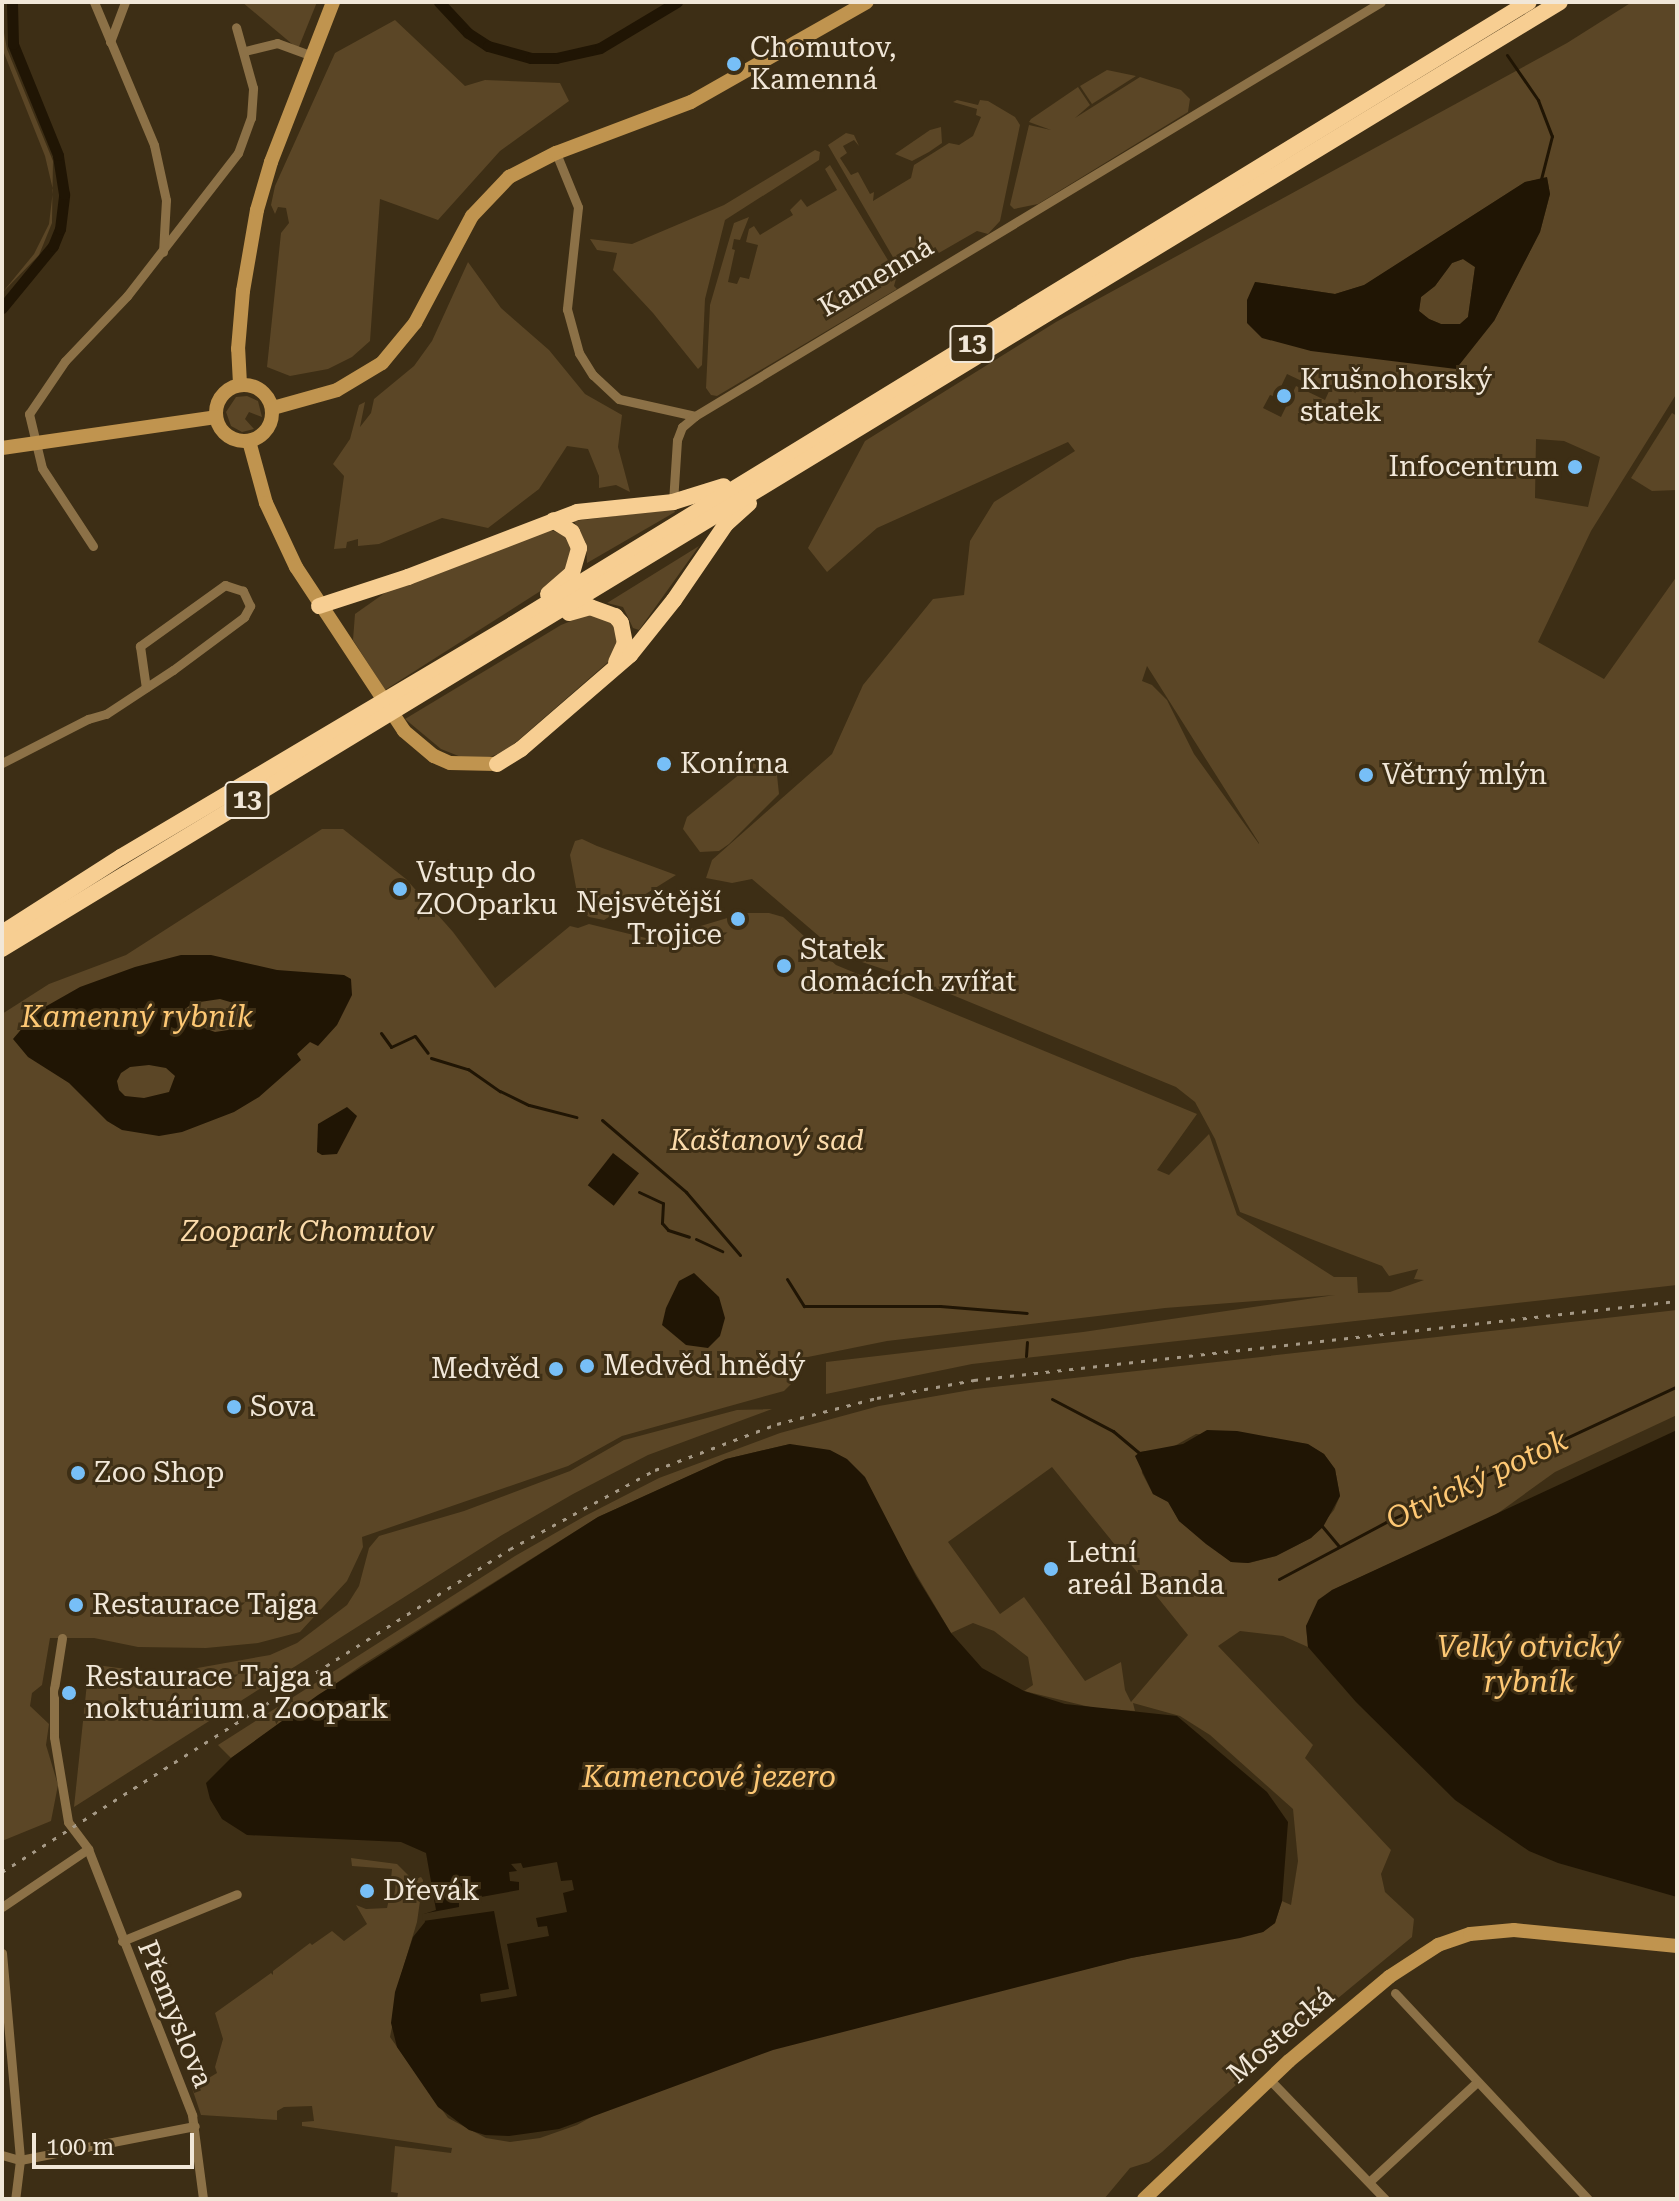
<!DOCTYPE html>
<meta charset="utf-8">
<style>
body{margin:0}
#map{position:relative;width:1679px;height:2201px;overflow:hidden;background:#3d2e15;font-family:"Roboto Serif",serif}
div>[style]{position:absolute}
.green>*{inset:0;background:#5b4626}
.water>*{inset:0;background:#201504;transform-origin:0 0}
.pier>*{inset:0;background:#3d2e15}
.stream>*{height:3px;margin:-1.5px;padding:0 1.5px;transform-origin:1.5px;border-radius:1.5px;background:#201504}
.canal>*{height:11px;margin:-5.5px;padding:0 5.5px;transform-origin:5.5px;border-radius:5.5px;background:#201504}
.street>*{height:9px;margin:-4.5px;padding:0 4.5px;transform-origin:4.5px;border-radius:4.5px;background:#8c7147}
.secondary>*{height:14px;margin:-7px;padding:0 7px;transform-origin:7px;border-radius:7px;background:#c0944f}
.secondary>.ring{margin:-7px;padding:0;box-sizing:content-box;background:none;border:14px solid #c0944f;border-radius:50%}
.highway>*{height:16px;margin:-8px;padding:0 8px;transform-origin:8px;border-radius:8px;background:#f7ce92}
.rail>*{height:3px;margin-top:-1.5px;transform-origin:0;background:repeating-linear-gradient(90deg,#a59986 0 4px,transparent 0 12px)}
.dots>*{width:22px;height:22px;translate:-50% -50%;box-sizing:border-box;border:4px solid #3d2e15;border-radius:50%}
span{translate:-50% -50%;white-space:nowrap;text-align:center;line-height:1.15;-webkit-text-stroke:6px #3d2e15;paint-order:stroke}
.shield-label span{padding:2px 6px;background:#3d2e15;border:2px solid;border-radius:6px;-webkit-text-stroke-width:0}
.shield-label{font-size:26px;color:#f1e7d8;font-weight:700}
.poi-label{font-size:28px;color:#f1e7d8}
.left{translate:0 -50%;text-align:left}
.right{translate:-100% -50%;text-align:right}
.street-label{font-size:28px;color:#f1e7d8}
.park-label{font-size:28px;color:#fbdbab;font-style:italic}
.water-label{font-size:30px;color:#fec874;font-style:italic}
.frame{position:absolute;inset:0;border:4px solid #f1e7d8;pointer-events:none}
.scale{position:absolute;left:32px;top:2133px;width:162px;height:36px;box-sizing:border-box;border:4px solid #f1e7d8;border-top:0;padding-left:10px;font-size:24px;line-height:28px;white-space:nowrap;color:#f1e7d8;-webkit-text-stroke:6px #3d2e15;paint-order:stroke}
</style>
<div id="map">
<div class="green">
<i style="clip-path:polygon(242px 2px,317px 2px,298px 49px)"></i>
<i style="clip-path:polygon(evenodd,1632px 2px,1677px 2px,1677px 393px,1591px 531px,1538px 642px,1604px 679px,1677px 576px,1677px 1285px,972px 1364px,826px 1394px,826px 1362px,1083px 1332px,1335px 1295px,1165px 1308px,887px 1341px,803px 1358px,801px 1374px,784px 1391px,622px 1436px,568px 1466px,362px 1537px,363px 1547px,347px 1581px,300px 1632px,258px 1643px,206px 1648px,138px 1647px,94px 1638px,50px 1638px,42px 1685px,32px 1693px,30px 1706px,49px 1724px,46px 1745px,58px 1785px,51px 1821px,2px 1841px,2px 1014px,49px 984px,126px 955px,322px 829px,343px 829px,406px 879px,453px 932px,495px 988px,570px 926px,578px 928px,589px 924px,654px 940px,744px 913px,769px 913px,783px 917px,836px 965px,1197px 1114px,1157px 1170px,1169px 1175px,1209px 1134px,1237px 1215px,1334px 1277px,1357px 1277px,1358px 1293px,1390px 1292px,1424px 1280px,1414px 1279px,1418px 1269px,1389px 1276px,1382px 1266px,1240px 1212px,1215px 1139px,1195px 1102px,1176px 1087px,916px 980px,841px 955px,752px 879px,732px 883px,706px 878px,712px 860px,832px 754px,863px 685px,933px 599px,964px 595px,970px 541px,994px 502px,1075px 451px,1068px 442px,877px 528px,827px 572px,808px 548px,865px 441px,1056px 322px,1567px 43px,1632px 2px,1547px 178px,1550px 194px,1540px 232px,1494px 321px,1311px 351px,1255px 282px,1335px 294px,1365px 285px,1525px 182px,1547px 178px,1632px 2px,1287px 374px,1306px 383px,1309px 379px,1330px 389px,1325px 400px,1296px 386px,1281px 417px,1263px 408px,1270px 395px,1276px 397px,1287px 374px,1632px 2px,1536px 439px,1564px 441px,1600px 457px,1588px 507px,1535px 498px,1536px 439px,1632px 2px,1147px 666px,1259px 843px,1259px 844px,1194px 754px,1167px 700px,1152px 685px,1142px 681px,1147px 666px)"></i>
<i style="clip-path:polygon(395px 20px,465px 86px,485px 80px,560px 83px,569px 101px,500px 151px,438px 220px,380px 199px,370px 341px,352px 357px,328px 369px,290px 376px,267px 367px,281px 233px,289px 223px,286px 208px,278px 207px,275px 214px,271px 205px,275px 186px,335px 53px)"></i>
<i style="clip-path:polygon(2px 22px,7px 49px,53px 161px,52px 223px,39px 255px,2px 293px,34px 254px,49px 224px,53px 190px,45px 156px,4px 53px)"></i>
<i style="clip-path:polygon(1107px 70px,1136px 76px,1092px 104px,1080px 86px)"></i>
<i style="clip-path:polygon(1140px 77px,1181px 90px,1190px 99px,1188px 112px,1038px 204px,1014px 209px,1010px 205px,1029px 125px,1051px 130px,1029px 122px,1031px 119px,1078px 87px,1090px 105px,1075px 118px)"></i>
<i style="clip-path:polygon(957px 100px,978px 105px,980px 100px,988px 101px,1015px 117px,1020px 125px,1000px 221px,988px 234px,977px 231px,918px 265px,901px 271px,828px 145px,846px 133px,854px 135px,859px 146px,854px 140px,843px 146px,847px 153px,840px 158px,851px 175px,858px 172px,870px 194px,874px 192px,873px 201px,911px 178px,914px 165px,949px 143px,959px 145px,973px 136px,981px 117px,976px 115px,977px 109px,953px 102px)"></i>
<i style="clip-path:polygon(941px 127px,942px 143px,929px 152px,912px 161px,895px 154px,930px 130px)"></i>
<i style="clip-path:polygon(815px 150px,820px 152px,819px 160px,725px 220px,705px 299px,702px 365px,698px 369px,653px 313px,613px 270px,617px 253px,597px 250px,590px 239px,632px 244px,724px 205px)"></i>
<i style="clip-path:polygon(830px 165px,897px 275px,894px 286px,897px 289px,717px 396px,711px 395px,706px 388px,710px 305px,734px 223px,749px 217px,740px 240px,734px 239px,732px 249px,735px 250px,728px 282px,737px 284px,740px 277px,749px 279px,758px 245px,746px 242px,749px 229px,754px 226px,760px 235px,793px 215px,790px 210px,801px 199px,807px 207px,837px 190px,825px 169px)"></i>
<i style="clip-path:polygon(1463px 259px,1475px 267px,1468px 317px,1460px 324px,1441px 324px,1429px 319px,1419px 311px,1421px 297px,1435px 286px,1452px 263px)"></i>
<i style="clip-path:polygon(468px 262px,501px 308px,549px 350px,585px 394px,622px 415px,618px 447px,630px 492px,616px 485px,599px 488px,599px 476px,588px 449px,567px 446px,539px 489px,488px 528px,442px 518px,379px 544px,358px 546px,358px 539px,347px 542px,346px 548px,334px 549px,344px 476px,333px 464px,350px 439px,359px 405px,365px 402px,360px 427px,371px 413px,374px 399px,414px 366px,432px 341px)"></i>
<i style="clip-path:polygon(247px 396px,258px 401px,262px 417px,249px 412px,245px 419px,254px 429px,242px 432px,231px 426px,226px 412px,236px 397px)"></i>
<i style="clip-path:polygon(1672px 413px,1677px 416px,1677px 490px,1652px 491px,1631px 478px)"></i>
<i style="clip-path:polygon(674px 509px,675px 512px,587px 563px,586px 547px,574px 521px)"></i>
<i style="clip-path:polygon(548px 529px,564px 535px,571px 549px,567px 568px,553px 583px,385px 690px,353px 640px,355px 614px,389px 590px)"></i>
<i style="clip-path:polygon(699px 546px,639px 630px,633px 628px,623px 607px,607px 603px)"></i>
<i style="clip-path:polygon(586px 615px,602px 616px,619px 630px,615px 656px,506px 751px,487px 758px,461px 757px,441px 749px,405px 719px,561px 625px)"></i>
<i style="clip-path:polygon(757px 760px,777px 775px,779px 794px,729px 844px,719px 851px,700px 852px,683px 829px,687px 817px)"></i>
<i style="clip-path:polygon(582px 839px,597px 846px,676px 875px,604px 920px,589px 917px,580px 909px,570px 855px,575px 841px)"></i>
<i style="clip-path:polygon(evenodd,1677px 1310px,1677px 1415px,1555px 1472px,1494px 1516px,1332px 1590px,1306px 1626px,1308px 1647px,1283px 1636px,1240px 1631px,1218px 1646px,1313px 1745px,1305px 1758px,1391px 1850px,1381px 1874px,1385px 1892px,1414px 1919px,1412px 1937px,1268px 2056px,1162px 2152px,1149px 2162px,1130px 2168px,1104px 2199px,397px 2199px,398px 2193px,391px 2192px,395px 2146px,451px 2153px,452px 2148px,302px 2126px,302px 2122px,314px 2121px,312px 2106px,284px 2107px,277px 2111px,277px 2120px,201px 2115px,192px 2088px,217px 2073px,215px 2067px,223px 2039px,215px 2013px,271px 1973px,273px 1975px,273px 1971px,310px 1943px,312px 1945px,332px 1931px,344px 1941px,367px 1924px,356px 1905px,366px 1909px,387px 1908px,389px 1899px,394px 1897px,396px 1882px,391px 1879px,392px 1869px,352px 1866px,351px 1858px,397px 1864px,413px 1880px,421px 1877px,423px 1880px,417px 1922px,395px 1995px,398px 1997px,390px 2037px,448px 2118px,486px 2138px,510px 2142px,540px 2138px,577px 2125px,625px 2098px,760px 2054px,789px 2041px,1131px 1958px,1263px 1932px,1275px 1923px,1282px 1901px,1291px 1905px,1298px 1861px,1293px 1809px,1210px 1735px,1180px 1716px,1133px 1703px,1135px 1711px,1094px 1708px,1024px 1691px,1033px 1685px,1028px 1657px,994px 1631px,973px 1623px,951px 1633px,893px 1535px,790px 1444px,726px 1459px,598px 1517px,362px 1665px,231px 1758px,218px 1745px,515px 1556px,585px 1516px,659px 1478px,780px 1433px,879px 1406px,976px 1389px,1677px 1310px,1196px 1434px,1307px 1444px,1324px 1454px,1335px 1469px,1340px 1496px,1334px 1510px,1311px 1538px,1276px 1556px,1249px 1563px,1231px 1562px,1179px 1521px,1169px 1502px,1153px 1494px,1142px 1473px,1140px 1452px,1169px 1449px,1196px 1434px,1677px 1310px,1052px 1467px,1188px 1635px,1131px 1702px,1125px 1690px,1121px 1662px,1085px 1681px,1024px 1597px,1000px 1614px,948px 1542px,1052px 1467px)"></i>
<i style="clip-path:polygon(772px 1409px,648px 1455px,573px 1494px,502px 1535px,74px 1807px,89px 1664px,164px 1674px,270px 1655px,297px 1643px,347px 1605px,359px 1586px,369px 1548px,379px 1536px,464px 1511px,570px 1471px,624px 1440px,737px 1410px)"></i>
</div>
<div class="water">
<i style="clip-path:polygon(evenodd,1547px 177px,1550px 194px,1540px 232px,1494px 321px,1456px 369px,1311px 351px,1262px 338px,1247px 323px,1247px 300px,1255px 282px,1335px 294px,1364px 285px,1525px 182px,1547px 177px,1463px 259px,1475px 267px,1468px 317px,1460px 324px,1441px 324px,1429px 319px,1419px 311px,1421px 297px,1435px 286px,1452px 263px,1463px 259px)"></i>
<i style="clip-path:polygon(evenodd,181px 955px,211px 955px,277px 970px,344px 975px,351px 979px,352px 995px,337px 1025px,318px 1046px,310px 1042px,297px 1054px,301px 1060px,259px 1097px,234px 1112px,182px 1132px,159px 1136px,122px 1130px,107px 1121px,69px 1083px,28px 1057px,13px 1039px,36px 1012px,80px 987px,135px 967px,181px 955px,220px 999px,247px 1007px,248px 1018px,228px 1030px,215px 1032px,191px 1023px,185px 1017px,185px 1009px,193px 1003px,220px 999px,181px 955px,149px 1065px,166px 1068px,175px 1076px,169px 1092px,144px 1098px,125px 1096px,119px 1090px,117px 1081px,121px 1073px,130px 1067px,149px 1065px)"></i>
<i style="clip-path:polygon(347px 1107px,357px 1116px,337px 1154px,322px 1155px,317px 1152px,318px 1124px)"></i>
<i style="left:613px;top:1153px;width:33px;height:41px;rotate:38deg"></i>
<i style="clip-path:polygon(694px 1273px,719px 1297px,725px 1318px,720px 1336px,708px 1348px,686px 1345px,662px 1325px,666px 1308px,679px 1281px)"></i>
<i style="clip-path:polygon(1207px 1430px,1237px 1431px,1308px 1444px,1324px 1454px,1335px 1469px,1340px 1496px,1323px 1527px,1311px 1538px,1276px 1556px,1248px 1563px,1231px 1562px,1206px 1544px,1179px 1521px,1168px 1502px,1153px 1494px,1135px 1456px,1140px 1452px,1183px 1444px)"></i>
<i style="clip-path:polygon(1677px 1430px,1677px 1897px,1558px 1863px,1529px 1851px,1455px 1800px,1356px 1702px,1308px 1647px,1306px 1626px,1318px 1600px,1332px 1590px)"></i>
<i style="clip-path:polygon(790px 1444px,830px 1450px,847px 1459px,865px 1477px,916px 1576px,951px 1633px,982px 1668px,1024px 1691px,1065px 1704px,1177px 1716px,1267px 1792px,1288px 1822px,1282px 1901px,1275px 1923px,1263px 1932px,1240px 1938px,1131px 1958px,773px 2050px,559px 2129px,509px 2136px,485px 2135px,469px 2130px,438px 2107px,397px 2047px,391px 2023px,395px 1992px,413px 1937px,425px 1922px,424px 1914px,436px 1910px,426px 1853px,401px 1842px,247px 1835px,222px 1819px,210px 1799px,206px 1783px,231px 1758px,318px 1695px,598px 1517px,726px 1459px)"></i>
</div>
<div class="pier">
<i style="clip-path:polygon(557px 1862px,561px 1881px,572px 1880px,574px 1890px,563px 1893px,567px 1912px,536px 1918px,538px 1927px,547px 1926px,549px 1936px,507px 1944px,517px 1996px,481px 2002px,480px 1994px,509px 1989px,494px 1911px,423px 1921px,422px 1914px,459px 1907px,459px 1901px,519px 1890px,519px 1882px,510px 1881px,509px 1872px,517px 1871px,511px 1864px,521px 1863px,523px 1868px)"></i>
</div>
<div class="stream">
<i style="left:1507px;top:55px;width:55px;rotate:55.4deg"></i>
<i style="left:1538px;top:100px;width:39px;rotate:69deg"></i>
<i style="left:1552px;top:136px;width:44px;rotate:104.3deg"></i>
<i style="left:381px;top:1033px;width:17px;rotate:54deg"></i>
<i style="left:391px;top:1047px;width:26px;rotate:-25deg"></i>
<i style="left:415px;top:1036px;width:21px;rotate:53deg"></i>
<i style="left:431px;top:1058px;width:39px;rotate:17deg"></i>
<i style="left:468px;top:1069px;width:39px;rotate:35deg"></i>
<i style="left:500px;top:1091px;width:32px;rotate:26deg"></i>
<i style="left:529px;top:1105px;width:49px;rotate:14.3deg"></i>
<i style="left:602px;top:1120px;width:111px;rotate:40.6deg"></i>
<i style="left:686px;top:1192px;width:83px;rotate:49.4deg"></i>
<i style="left:639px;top:1192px;width:26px;rotate:25deg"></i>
<i style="left:663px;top:1203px;width:20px;rotate:93deg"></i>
<i style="left:662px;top:1223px;width:9px;rotate:49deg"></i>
<i style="left:668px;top:1230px;width:22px;rotate:18deg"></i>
<i style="left:696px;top:1239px;width:29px;rotate:25deg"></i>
<i style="left:787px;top:1279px;width:32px;rotate:58deg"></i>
<i style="left:804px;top:1306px;width:136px"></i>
<i style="left:940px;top:1306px;width:87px;rotate:4.6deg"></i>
<i style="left:1026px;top:1356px;width:14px;rotate:-86deg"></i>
<i style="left:1052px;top:1399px;width:69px;rotate:27.7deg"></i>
<i style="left:1113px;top:1431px;width:35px;rotate:40deg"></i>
<i style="left:1322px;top:1526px;width:26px;rotate:50deg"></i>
<i style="left:1279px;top:1579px;width:121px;rotate:-28deg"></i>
<i style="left:1386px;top:1522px;width:321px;rotate:-25deg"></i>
</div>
<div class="canal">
<i style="left:439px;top:2px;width:42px;rotate:46.9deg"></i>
<i style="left:468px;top:33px;width:24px;rotate:33deg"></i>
<i style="left:488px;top:46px;width:45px;rotate:15.6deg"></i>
<i style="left:531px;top:58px;width:25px"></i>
<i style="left:556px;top:58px;width:45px;rotate:-12.8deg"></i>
<i style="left:600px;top:48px;width:90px;rotate:-30.9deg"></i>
<i style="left:2px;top:308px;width:80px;rotate:-50.6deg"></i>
<i style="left:53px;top:246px;width:18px;rotate:-68deg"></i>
<i style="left:60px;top:229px;width:35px;rotate:-83deg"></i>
<i style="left:64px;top:194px;width:39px;rotate:-99deg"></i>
<i style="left:58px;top:155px;width:120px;rotate:-112.1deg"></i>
<i style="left:13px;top:44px;width:42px;rotate:-91.4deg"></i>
</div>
<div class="street">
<i style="left:94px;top:2px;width:155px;rotate:67.2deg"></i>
<i style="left:154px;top:145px;width:56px;rotate:77.7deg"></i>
<i style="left:166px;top:200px;width:52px;rotate:93.3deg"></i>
<i style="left:110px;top:42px;width:43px;rotate:-69.4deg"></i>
<i style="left:245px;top:51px;width:33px;rotate:-14deg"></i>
<i style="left:277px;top:43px;width:37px;rotate:20deg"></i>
<i style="left:556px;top:153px;width:58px;rotate:67.8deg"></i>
<i style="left:578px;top:207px;width:103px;rotate:96.2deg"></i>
<i style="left:567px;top:309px;width:46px;rotate:74.7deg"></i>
<i style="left:579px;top:353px;width:26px;rotate:58deg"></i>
<i style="left:593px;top:375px;width:35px;rotate:43deg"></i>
<i style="left:619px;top:399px;width:78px;rotate:12.6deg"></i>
<i style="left:695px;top:416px;width:801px;rotate:-31.11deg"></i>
<i style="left:673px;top:502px;width:62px;rotate:-86.3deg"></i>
<i style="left:677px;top:440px;width:14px;rotate:-69deg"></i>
<i style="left:682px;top:427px;width:17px;rotate:-40deg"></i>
<i style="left:93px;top:546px;width:93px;rotate:-123.2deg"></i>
<i style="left:42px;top:468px;width:56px;rotate:-103.5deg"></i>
<i style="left:29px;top:414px;width:64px;rotate:-55.8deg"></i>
<i style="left:65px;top:361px;width:90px;rotate:-46.4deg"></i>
<i style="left:127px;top:296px;width:181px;rotate:-52.2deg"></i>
<i style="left:238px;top:153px;width:37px;rotate:-70deg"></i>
<i style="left:251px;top:118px;width:30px;rotate:-86deg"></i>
<i style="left:253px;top:88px;width:63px;rotate:-105.6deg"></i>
<i style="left:2px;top:763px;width:97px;rotate:-27.1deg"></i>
<i style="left:88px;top:719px;width:19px;rotate:-16deg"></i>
<i style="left:106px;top:714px;width:80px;rotate:-33.3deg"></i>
<i style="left:173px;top:670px;width:89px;rotate:-36.7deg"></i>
<i style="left:244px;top:617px;width:13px;rotate:-61deg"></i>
<i style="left:250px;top:606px;width:17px;rotate:-115deg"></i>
<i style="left:243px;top:591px;width:19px;rotate:-162deg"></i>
<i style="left:225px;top:585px;width:105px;rotate:144.3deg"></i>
<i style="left:140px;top:646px;width:42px;rotate:81.9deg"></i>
<i style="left:62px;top:1638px;width:52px;rotate:98.9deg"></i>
<i style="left:54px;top:1689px;width:48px;rotate:90deg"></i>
<i style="left:54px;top:1737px;width:86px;rotate:80.6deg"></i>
<i style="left:68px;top:1822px;width:34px;rotate:53deg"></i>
<i style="left:88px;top:1849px;width:286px;rotate:68.6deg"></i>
<i style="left:192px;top:2115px;width:85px;rotate:82.5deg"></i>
<i style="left:2px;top:1907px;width:104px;rotate:-34deg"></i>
<i style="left:122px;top:1941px;width:124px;rotate:-22.2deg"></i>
<i style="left:2px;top:1953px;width:208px;rotate:85deg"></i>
<i style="left:20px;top:2160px;width:39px;rotate:97deg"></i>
<i style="left:1395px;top:1993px;width:282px;rotate:46.9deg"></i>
<i style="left:1269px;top:2079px;width:167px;rotate:46deg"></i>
<i style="left:2px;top:2155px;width:19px;rotate:16deg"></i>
<i style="left:20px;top:2160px;width:178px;rotate:-11deg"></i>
<i style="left:1369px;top:2182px;width:147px;rotate:-42.8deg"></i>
</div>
<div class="secondary">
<i style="left:240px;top:384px;width:35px;rotate:-93deg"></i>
<i style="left:238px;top:349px;width:58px;rotate:-85.1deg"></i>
<i style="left:243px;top:291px;width:82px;rotate:-80.2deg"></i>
<i style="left:257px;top:210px;width:50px;rotate:-73.7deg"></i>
<i style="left:271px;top:162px;width:172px;rotate:-68.8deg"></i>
<i class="ring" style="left:216px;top:385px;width:42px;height:42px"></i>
<i style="left:273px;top:408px;width:66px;rotate:-15.7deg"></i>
<i style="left:337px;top:390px;width:52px;rotate:-31deg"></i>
<i style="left:382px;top:363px;width:52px;rotate:-50.5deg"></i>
<i style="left:415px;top:323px;width:121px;rotate:-62deg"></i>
<i style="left:472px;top:216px;width:54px;rotate:-46.5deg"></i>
<i style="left:509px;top:177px;width:53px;rotate:-27.1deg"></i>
<i style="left:556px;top:153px;width:144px;rotate:-20.7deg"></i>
<i style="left:691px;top:102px;width:202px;rotate:-29.6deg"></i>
<i style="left:249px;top:441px;width:64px;rotate:74.7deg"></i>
<i style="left:266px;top:503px;width:71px;rotate:64.9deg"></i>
<i style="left:296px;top:567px;width:196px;rotate:56.6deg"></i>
<i style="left:404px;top:731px;width:39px;rotate:40deg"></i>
<i style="left:434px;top:756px;width:17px;rotate:24deg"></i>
<i style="left:450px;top:763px;width:47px;rotate:1.2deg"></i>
<i style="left:2px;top:448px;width:216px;rotate:-8.2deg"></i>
<i style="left:1144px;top:2199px;width:200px;rotate:-43.6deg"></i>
<i style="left:1289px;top:2061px;width:131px;rotate:-40deg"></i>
<i style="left:1389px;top:1977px;width:59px;rotate:-33.1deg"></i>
<i style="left:1438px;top:1945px;width:34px;rotate:-19deg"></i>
<i style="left:1470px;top:1934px;width:44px;rotate:-5.2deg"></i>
<i style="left:1514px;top:1930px;width:164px;rotate:5.6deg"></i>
</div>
<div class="highway">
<i style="left:548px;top:594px;width:32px;rotate:-41deg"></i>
<i style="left:572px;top:573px;width:26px;rotate:-74deg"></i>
<i style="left:579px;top:548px;width:17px;rotate:-114deg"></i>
<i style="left:572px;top:532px;width:22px;rotate:-148deg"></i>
<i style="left:319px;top:606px;width:94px;rotate:-18deg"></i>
<i style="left:408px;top:577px;width:181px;rotate:-21deg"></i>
<i style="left:577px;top:512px;width:97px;rotate:-5.9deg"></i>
<i style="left:673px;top:502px;width:53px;rotate:-17.4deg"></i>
<i style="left:569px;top:613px;width:22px;rotate:-16deg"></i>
<i style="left:590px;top:607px;width:27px;rotate:20deg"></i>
<i style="left:615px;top:616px;width:9px;rotate:49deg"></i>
<i style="left:621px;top:623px;width:20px;rotate:79deg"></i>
<i style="left:625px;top:643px;width:21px;rotate:115deg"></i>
<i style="left:497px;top:764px;width:28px;rotate:-32deg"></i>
<i style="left:521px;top:749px;width:144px;rotate:-40.8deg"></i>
<i style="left:630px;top:655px;width:70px;rotate:-51.3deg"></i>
<i style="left:674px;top:600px;width:92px;rotate:-55.6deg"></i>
<i style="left:726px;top:524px;width:31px;rotate:-42deg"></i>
<i style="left:2px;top:933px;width:141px;rotate:-32.6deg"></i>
<i style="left:121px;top:857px;width:456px;rotate:-30.7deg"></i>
<i style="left:513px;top:624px;width:1191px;rotate:-31.48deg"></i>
<i style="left:2px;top:949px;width:1823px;rotate:-31.29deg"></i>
</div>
<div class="rail">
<i style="left:2px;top:1872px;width:602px;rotate:-32.45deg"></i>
<i style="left:510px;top:1549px;width:165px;rotate:-28.6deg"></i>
<i style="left:655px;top:1470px;width:130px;rotate:-20.7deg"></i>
<i style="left:777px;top:1424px;width:103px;rotate:-14.6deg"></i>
<i style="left:877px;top:1398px;width:99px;rotate:-10.5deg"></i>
<i style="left:974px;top:1380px;width:707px;rotate:-6.41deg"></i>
</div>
<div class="dots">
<i style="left:734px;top:64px;background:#77bff7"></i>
<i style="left:1284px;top:396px;background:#77bff7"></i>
<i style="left:1575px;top:467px;background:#77bff7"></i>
<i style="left:664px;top:764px;background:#77bff7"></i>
<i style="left:1366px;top:775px;background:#77bff7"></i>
<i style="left:400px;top:889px;background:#77bff7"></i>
<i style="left:738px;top:919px;background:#77bff7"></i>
<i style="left:784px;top:966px;background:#77bff7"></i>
<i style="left:587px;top:1366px;background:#77bff7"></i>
<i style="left:556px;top:1369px;background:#77bff7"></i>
<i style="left:234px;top:1407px;background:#77bff7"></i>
<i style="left:78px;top:1473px;background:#77bff7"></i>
<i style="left:1051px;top:1569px;background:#77bff7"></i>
<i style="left:76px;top:1605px;background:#77bff7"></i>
<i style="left:69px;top:1693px;background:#77bff7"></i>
<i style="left:367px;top:1891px;background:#77bff7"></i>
</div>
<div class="shield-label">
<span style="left:972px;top:344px">13</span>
<span style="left:247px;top:800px">13</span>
</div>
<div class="poi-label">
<span class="left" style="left:750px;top:64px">Chomutov,<br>Kamenná</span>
<span class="left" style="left:1300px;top:396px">Krušnohorský<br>statek</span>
<span class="right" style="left:1559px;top:467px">Infocentrum</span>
<span class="left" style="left:680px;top:764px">Konírna</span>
<span class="left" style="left:1382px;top:775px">Větrný mlýn</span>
<span class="left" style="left:416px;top:889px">Vstup do<br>ZOOparku</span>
<span class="right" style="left:722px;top:919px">Nejsvětější<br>Trojice</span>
<span class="left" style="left:800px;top:966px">Statek<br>domácích zvířat</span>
<span class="left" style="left:603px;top:1366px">Medvěd hnědý</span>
<span class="right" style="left:540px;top:1369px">Medvěd</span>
<span class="left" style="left:250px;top:1407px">Sova</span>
<span class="left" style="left:94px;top:1473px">Zoo Shop</span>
<span class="left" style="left:1067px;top:1569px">Letní<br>areál Banda</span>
<span class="left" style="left:92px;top:1605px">Restaurace Tajga</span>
<span class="left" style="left:85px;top:1693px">Restaurace Tajga a<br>noktuárium a Zoopark</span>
<span class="left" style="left:383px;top:1891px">Dřevák</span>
</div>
<div class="street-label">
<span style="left:876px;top:277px;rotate:-31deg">Kamenná</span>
<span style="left:175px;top:2014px;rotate:68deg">Přemyslova</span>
<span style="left:1281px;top:2035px;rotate:-41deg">Mostecká</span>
</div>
<div class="park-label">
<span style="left:767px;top:1141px">Kaštanový sad</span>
<span style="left:308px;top:1232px">Zoopark Chomutov</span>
</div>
<div class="water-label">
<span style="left:137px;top:1017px">Kamenný rybník</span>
<span style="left:1477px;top:1480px;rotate:-25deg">Otvický potok</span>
<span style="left:1529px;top:1664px">Velký otvický<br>rybník</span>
<span style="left:709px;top:1777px">Kamencové jezero</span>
</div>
<div class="frame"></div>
<div class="scale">100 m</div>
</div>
